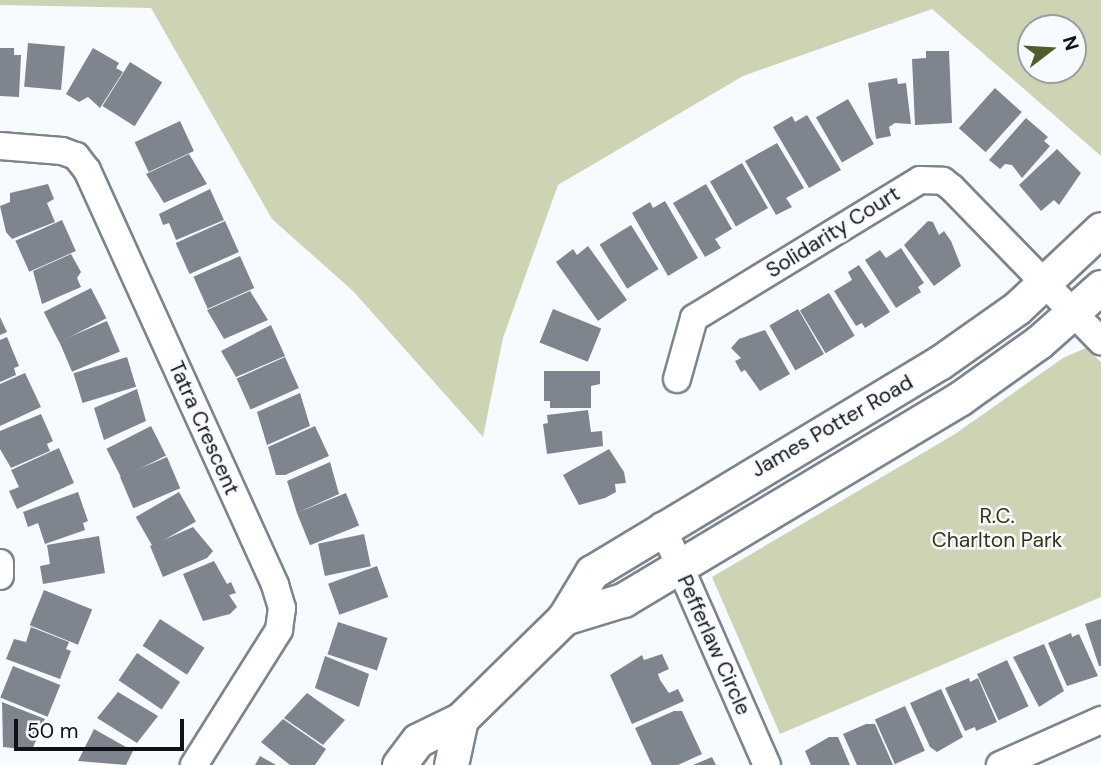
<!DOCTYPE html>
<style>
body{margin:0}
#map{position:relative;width:1101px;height:765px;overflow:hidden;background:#f7fbff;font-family:"DM Sans",sans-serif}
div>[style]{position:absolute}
.green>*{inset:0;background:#cdd4b3}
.building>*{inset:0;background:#7e858f;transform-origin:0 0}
.roads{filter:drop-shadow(2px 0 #7d848d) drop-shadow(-2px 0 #7d848d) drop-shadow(0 2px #7d848d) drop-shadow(0 -2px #7d848d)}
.minor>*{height:26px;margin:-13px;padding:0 13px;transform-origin:13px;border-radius:13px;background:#fff}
.major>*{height:33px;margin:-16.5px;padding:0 16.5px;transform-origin:16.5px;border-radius:16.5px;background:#fff}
span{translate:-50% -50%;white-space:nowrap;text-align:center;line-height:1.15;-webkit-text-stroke:5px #f7fbff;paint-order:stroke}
.street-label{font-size:21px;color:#101216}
.park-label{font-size:21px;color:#31370f}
.north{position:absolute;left:1017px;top:14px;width:70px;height:70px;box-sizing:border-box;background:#f7fbff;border:2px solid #9b9ea2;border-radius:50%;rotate:73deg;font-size:19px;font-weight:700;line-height:28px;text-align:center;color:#101216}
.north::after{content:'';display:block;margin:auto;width:24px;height:32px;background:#535c2b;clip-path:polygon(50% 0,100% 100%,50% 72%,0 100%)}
.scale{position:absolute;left:14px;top:719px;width:170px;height:32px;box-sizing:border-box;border:4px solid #101216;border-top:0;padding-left:9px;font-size:21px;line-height:24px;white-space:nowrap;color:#101216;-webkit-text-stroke:5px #f7fbff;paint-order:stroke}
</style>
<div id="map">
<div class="green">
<i style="clip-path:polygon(evenodd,0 0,1101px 0,1101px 156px,932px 9px,743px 76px,558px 185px,503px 338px,483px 437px,353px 291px,272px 219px,151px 8px,0 5px,0 0,1073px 28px,1073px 70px,1031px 70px,1031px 28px,1073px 28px)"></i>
<i style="clip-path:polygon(1086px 348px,1101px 362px,1101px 597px,780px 734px,712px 577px,955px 434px,1063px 358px)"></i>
</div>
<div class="building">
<i style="left:28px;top:43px;width:37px;height:44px;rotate:5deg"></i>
<i style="clip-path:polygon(0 48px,14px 48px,14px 55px,21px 55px,19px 97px,0 96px)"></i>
<i style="clip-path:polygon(93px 48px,119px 63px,116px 68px,123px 72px,100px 108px,88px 97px,79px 102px,66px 94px)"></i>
<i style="clip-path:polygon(926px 51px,949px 51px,952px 123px,915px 125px,912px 59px,926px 58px)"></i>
<i style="left:130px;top:62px;width:38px;height:52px;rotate:32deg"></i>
<i style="clip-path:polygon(897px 78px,898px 84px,906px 83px,911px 124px,895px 123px,889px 127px,891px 136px,876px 139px,868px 83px)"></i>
<i style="left:995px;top:88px;width:36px;height:54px;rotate:42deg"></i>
<i style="left:848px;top:99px;width:52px;height:37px;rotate:60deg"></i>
<i style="clip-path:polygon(807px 115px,841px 170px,809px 188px,773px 127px,792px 116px,795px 122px)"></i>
<i style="clip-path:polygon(1026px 118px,1048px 137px,1044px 141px,1050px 146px,1022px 178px,1012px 165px,1005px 164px,1000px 169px,989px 160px)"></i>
<i style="left:180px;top:121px;width:33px;height:50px;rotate:65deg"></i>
<i style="clip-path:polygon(777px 143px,804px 188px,786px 198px,792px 207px,776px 215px,745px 161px)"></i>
<i style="clip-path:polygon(1057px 149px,1081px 173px,1059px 205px,1054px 200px,1041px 211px,1019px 185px)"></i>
<i style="clip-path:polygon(189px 154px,207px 184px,164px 203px,146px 174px)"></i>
<i style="left:742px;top:163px;width:52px;height:37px;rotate:60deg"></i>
<i style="clip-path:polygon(48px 184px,54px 199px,47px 203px,55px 222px,12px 239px,6px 232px,0 206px,10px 202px,10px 193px)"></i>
<i style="clip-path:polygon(706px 184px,732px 229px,715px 239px,721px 248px,705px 257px,673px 203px)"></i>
<i style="clip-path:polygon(210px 189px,224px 220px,176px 240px,169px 223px,163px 225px,159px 214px)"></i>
<i style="clip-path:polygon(665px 201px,698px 258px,668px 276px,632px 213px,650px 202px,653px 208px)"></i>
<i style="left:62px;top:220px;width:34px;height:51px;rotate:66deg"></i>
<i style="left:225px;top:221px;width:34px;height:54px;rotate:66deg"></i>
<i style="clip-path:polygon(928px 221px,933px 222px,939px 235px,944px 231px,951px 241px,961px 266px,934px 286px,904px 245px)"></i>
<i style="left:631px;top:225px;width:52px;height:37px;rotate:58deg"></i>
<i style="clip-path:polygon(588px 246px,627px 300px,598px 321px,556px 262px,573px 249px,577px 255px)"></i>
<i style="clip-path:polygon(901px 248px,924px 283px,918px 287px,921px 292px,896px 308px,865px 260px,880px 250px,886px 258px)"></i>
<i style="clip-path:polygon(71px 254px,81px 272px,77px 278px,81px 287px,42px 304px,33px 271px)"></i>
<i style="left:240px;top:256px;width:35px;height:51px;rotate:66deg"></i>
<i style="clip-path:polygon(859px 265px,890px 312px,865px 328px,862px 323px,856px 326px,834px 291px,852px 280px,848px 272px)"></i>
<i style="left:91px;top:288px;width:34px;height:53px;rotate:63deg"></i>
<i style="clip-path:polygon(250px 291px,268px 320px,224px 339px,207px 310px)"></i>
<i style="left:829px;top:293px;width:50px;height:34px;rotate:59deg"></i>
<i style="left:553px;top:309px;width:52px;height:36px;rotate:22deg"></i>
<i style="left:798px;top:309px;width:52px;height:33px;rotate:60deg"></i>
<i style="clip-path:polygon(0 317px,7px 332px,0 335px)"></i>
<i style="left:107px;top:321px;width:33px;height:52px;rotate:67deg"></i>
<i style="clip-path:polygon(271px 325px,285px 356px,236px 377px,221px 351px)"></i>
<i style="clip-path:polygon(765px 330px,790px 374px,760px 391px,745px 370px,741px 372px,735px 361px,741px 358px,731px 348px,739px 339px)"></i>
<i style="clip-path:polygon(7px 337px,19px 366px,14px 368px,16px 375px,0 382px,0 340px)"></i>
<i style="left:127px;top:357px;width:31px;height:56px;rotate:73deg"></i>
<i style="left:285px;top:357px;width:34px;height:53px;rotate:66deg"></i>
<i style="clip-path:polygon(544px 371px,600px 371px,600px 384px,591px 386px,591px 408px,550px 408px,550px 401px,544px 401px)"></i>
<i style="clip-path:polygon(25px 373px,41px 407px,0 426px,0 384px)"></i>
<i style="clip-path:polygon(137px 389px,146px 421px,104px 440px,94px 408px)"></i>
<i style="clip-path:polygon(300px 393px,310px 426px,267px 445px,257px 412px)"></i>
<i style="clip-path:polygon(588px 410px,591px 432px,602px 431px,603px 446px,547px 454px,543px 424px,548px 423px,547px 415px)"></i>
<i style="clip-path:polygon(41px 414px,53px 441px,47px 444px,50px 451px,11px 468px,0 449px,0 431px)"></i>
<i style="left:151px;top:426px;width:33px;height:50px;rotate:63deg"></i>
<i style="clip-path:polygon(315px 426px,329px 456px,285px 475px,276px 475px,268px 447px)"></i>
<i style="clip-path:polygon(59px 448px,74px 483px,17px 509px,9px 491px,19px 487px,11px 470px)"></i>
<i style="clip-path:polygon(609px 449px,624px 472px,626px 483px,615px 484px,616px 492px,605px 498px,579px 505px,563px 475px)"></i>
<i style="left:167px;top:457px;width:34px;height:51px;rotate:67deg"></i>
<i style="clip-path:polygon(330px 462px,339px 494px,297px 513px,287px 481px)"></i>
<i style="clip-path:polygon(78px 492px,88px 521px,83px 523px,85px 530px,45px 544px,38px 523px,28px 527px,23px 512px)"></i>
<i style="left:179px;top:492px;width:34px;height:50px;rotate:60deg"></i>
<i style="left:346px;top:493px;width:35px;height:53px;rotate:68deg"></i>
<i style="clip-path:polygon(193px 527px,213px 551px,207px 558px,163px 577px,150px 546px)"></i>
<i style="left:364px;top:534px;width:33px;height:47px;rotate:78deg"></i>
<i style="clip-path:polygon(99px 536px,105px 573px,43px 584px,40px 566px,50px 564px,47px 545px)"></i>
<i style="clip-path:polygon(214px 561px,227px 584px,231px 582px,236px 593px,229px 595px,237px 607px,230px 614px,203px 621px,183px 574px)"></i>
<i style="left:377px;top:566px;width:33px;height:52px;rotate:70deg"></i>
<i style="left:44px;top:590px;width:52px;height:38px;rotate:22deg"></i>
<i style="left:160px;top:619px;width:53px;height:32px;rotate:33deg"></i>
<i style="clip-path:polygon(1101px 619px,1101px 666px,1099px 666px,1085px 624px)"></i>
<i style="left:338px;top:622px;width:52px;height:34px;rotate:18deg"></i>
<i style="clip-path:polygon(31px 627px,69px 642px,66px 649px,71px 651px,60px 679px,6px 659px,14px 639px,26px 642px)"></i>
<i style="clip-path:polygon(1071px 633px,1072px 637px,1079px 634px,1098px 676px,1067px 686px,1048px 643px)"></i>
<i style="clip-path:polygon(1044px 644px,1064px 691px,1039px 707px,1013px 657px)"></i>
<i style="left:137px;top:653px;width:52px;height:33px;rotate:34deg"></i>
<i style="clip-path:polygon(662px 654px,669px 669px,658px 674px,660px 680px,669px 693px,678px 689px,684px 701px,632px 724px,610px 675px,642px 655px,644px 660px)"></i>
<i style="clip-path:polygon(325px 656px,369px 674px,359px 707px,315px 688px)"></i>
<i style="left:1007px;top:660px;width:51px;height:33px;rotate:65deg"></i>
<i style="left:13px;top:666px;width:51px;height:34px;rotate:22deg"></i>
<i style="clip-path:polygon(969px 678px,970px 682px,978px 678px,997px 722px,976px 731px,975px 727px,965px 731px,945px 688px)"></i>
<i style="clip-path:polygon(941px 689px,963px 737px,937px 752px,930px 747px,910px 703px)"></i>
<i style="clip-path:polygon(118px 692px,158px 716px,137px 743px,97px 718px)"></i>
<i style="clip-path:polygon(307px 693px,345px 720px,323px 745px,284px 718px)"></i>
<i style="clip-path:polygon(2px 702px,45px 719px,32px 750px,3px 747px)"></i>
<i style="left:905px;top:706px;width:49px;height:33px;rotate:66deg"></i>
<i style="clip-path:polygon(674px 711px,682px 711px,702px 754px,678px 765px,652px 765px,635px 728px)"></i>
<i style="clip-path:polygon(283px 719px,326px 749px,315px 765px,290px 765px,261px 742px)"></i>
<i style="clip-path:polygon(866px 724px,875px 724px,893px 765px,857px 765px,843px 734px)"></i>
<i style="clip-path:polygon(94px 729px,133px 751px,126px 765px,78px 761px)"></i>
<i style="clip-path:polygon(829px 737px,838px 737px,850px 765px,811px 765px,805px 751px)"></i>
<i style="clip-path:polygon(260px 756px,276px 765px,255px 765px)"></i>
<i style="clip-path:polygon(712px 757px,716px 765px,693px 765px,705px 760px)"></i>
</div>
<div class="roads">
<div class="minor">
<i style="left:0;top:146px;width:62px;rotate:4.6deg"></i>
<i style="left:62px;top:151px;width:15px;rotate:20deg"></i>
<i style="left:76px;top:156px;width:18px;rotate:52deg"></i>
<i style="left:87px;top:170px;width:456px;rotate:65.6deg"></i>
<i style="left:275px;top:585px;width:24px;rotate:73deg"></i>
<i style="left:282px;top:608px;width:22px;rotate:98deg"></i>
<i style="left:279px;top:630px;width:160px;rotate:122.2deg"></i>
<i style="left:677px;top:379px;width:63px;rotate:-74.4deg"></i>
<i style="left:694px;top:318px;width:265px;rotate:-31.4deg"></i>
<i style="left:920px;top:180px;width:23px;rotate:2deg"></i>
<i style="left:943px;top:181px;width:11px;rotate:38deg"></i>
<i style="left:952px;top:188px;width:214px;rotate:45.8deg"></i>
<i style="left:662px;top:526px;width:261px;rotate:66.3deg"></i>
<i style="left:0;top:563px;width:13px;rotate:90deg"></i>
<i style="left:1000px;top:765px;width:111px;rotate:-24deg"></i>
</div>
<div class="major">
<i style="left:564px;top:618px;width:62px;rotate:-17deg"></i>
<i style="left:623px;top:600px;width:392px;rotate:-30.9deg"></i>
<i style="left:959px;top:399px;width:98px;rotate:-35.5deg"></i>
<i style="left:1039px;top:342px;width:83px;rotate:-41.6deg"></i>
<i style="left:399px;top:765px;width:31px;rotate:-53deg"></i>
<i style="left:418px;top:740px;width:48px;rotate:-26deg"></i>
<i style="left:461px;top:719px;width:144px;rotate:-44.4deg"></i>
<i style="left:564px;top:618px;width:54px;rotate:-58.7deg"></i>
<i style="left:592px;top:572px;width:405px;rotate:-31.1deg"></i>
<i style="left:939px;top:363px;width:95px;rotate:-35.2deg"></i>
<i style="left:1017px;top:308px;width:115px;rotate:-43.2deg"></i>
<i style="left:451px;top:765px;width:47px;rotate:-77.7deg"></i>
</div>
</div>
<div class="street-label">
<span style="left:833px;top:232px;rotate:-32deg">Solidarity Court</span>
<span style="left:832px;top:426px;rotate:-30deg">James Potter Road</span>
<span style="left:204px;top:428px;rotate:66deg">Tatra Crescent</span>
<span style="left:714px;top:645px;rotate:66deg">Pefferlaw Circle</span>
</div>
<div class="park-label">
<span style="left:997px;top:528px">R.C.<br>Charlton Park</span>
</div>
<div class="north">N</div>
<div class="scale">50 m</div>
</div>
